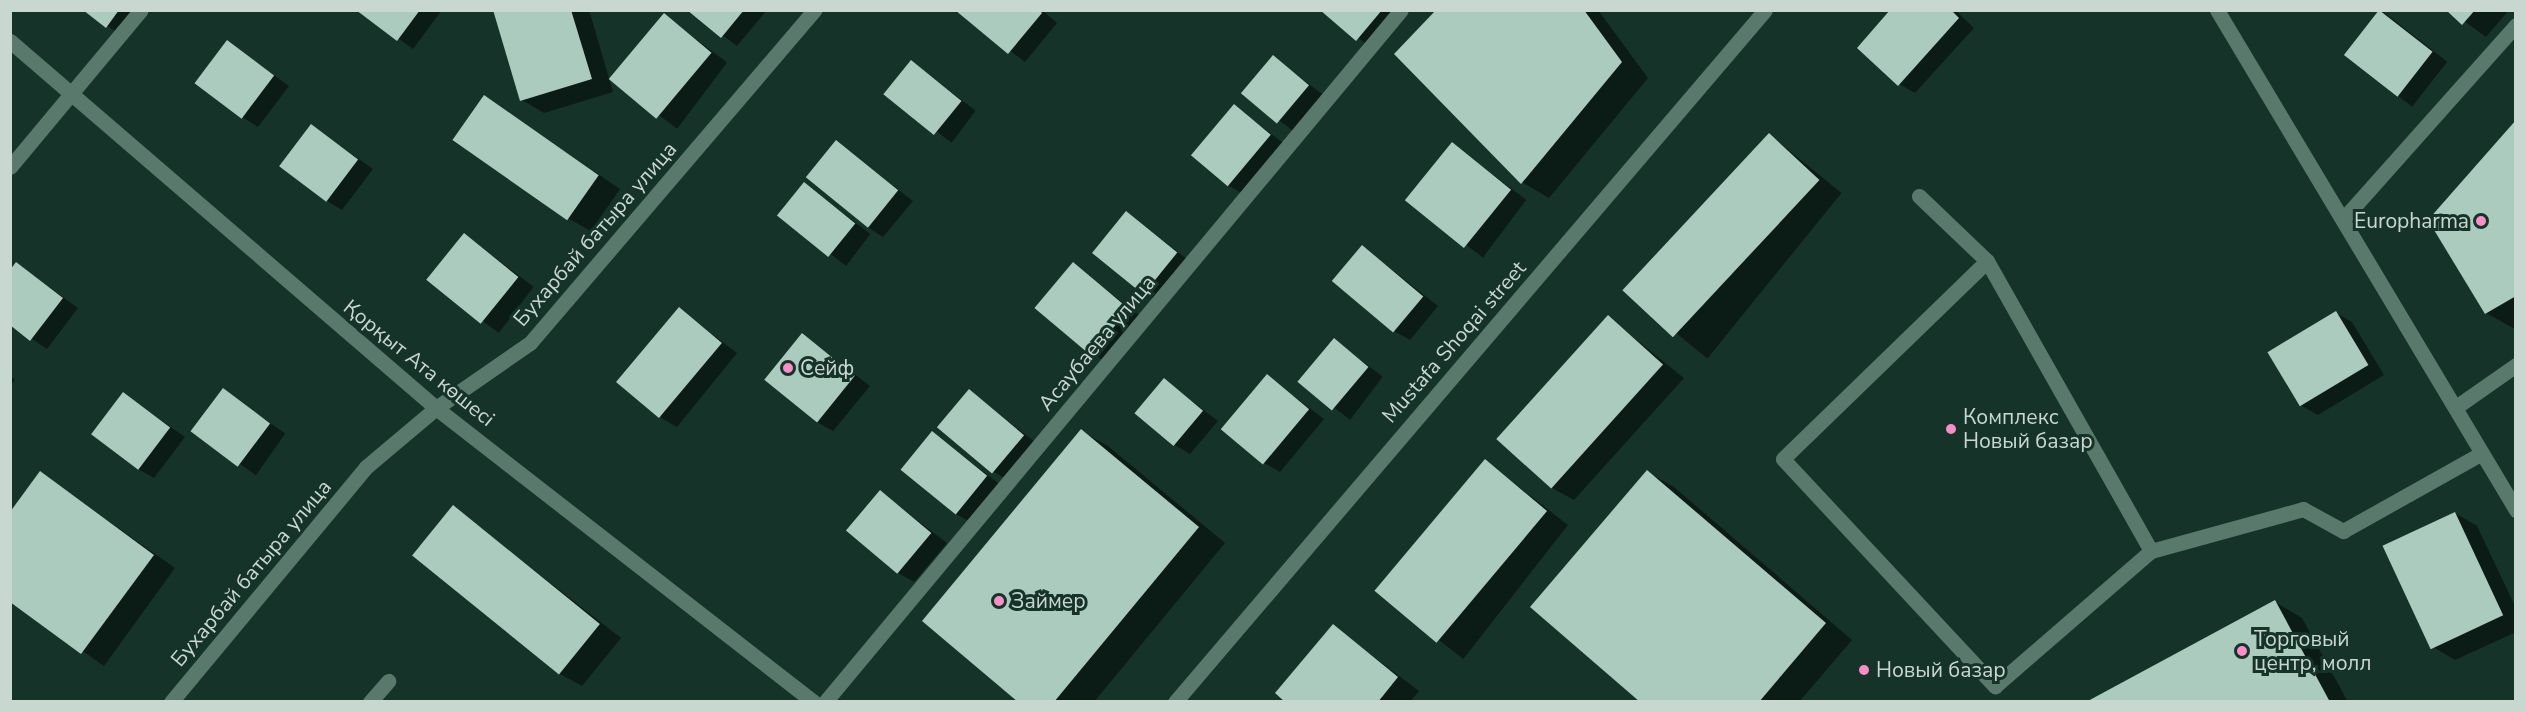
<!DOCTYPE html>
<meta charset="utf-8">
<style>
body{margin:0}
#map{position:relative;width:2526px;height:712px;overflow:hidden;background:#163329;font-family:"Nunito Sans",sans-serif}
div>[style]{position:absolute}
.shadow>*{inset:0;background:#0007;transform-origin:0 0}
.building>*{inset:0;background:#aacbbd;transform-origin:0 0}
.service>*{height:15px;margin:-7.5px;padding:0 7.5px;transform-origin:7.5px;border-radius:7.5px;background:#5a796d}
.minor>*{height:15px;margin:-7.5px;padding:0 7.5px;transform-origin:7.5px;border-radius:7.5px;background:#5a796d}
.secondary>*{height:15px;margin:-7.5px;padding:0 7.5px;transform-origin:7.5px;border-radius:7.5px;background:#5a796d}
.dots>*{width:16px;height:16px;translate:-50% -50%;box-sizing:border-box;border:3px solid #163329;border-radius:50%}
span{translate:-50% -50%;white-space:nowrap;text-align:center;line-height:1.15;-webkit-text-stroke:6px #163329;paint-order:stroke}
.poi-label{font-size:21px;color:#c8d8d1}
.right{translate:-100% -50%;text-align:right}
.left{translate:0 -50%;text-align:left}
.street-label{font-size:21px;color:#c8d8d1}
.frame{position:absolute;inset:0;border:12px solid #c8d8d1;pointer-events:none}
</style>
<div id="map">
<div class="shadow">
<i style="clip-path:polygon(85px 10px,141px 10px,122px 36px)"></i>
<i style="clip-path:polygon(359px 10px,442px 10px,413px 49px)"></i>
<i style="clip-path:polygon(495px 10px,589px 10px,613px 92px,544px 113px,522px 100px)"></i>
<i style="clip-path:polygon(689px 10px,767px 10px,737px 46px)"></i>
<i style="clip-path:polygon(957px 10px,1042px 10px,1057px 23px,1025px 62px)"></i>
<i style="clip-path:polygon(1322px 10px,1405px 10px,1373px 49px)"></i>
<i style="clip-path:polygon(1438px 10px,1598px 10px,1648px 78px,1549px 198px,1522px 182px)"></i>
<i style="clip-path:polygon(1892px 10px,1955px 10px,1974px 28px,1915px 93px,1899px 84px)"></i>
<i style="left:2381px;top:10px;width:84px;height:57px;rotate:38deg"></i>
<i style="clip-path:polygon(2449px 10px,2509px 10px,2486px 37px)"></i>
<i style="left:664px;top:15px;width:79px;height:83px;rotate:37deg"></i>
<i style="clip-path:polygon(228px 42px,289px 86px,258px 127px,242px 117px)"></i>
<i style="left:1273px;top:57px;width:64px;height:47px;rotate:37deg"></i>
<i style="left:911px;top:62px;width:81px;height:40px;rotate:37deg"></i>
<i style="clip-path:polygon(485px 97px,620px 189px,591px 231px,569px 219px)"></i>
<i style="clip-path:polygon(1234px 106px,1286px 145px,1245px 195px,1229px 186px)"></i>
<i style="clip-path:polygon(2516px 123px,2516px 327px,2513px 328px,2486px 313px)"></i>
<i style="clip-path:polygon(312px 126px,373px 169px,342px 210px,327px 201px)"></i>
<i style="left:1770px;top:135px;width:92px;height:213px;rotate:39deg"></i>
<i style="clip-path:polygon(836px 142px,913px 201px,883px 237px,867px 227px)"></i>
<i style="left:1452px;top:144px;width:93px;height:72px;rotate:37deg"></i>
<i style="left:804px;top:184px;width:83px;height:40px;rotate:37deg"></i>
<i style="clip-path:polygon(1127px 213px,1192px 263px,1159px 303px,1144px 293px)"></i>
<i style="left:465px;top:235px;width:86px;height:58px;rotate:37deg"></i>
<i style="clip-path:polygon(1363px 247px,1438px 306px,1410px 340px,1394px 331px)"></i>
<i style="clip-path:polygon(17px 264px,78px 308px,47px 349px,10px 324px)"></i>
<i style="clip-path:polygon(1073px 264px,1144px 319px,1108px 363px,1093px 354px)"></i>
<i style="clip-path:polygon(679px 309px,737px 353px,677px 427px,661px 418px)"></i>
<i style="clip-path:polygon(2336px 313px,2352px 322px,2384px 375px,2318px 415px,2302px 406px)"></i>
<i style="clip-path:polygon(1608px 317px,1684px 378px,1574px 500px,1552px 488px)"></i>
<i style="clip-path:polygon(803px 335px,870px 386px,833px 431px,817px 422px)"></i>
<i style="left:1334px;top:340px;width:61px;height:54px;rotate:37deg"></i>
<i style="clip-path:polygon(10px 376px,15px 380px,10px 386px)"></i>
<i style="clip-path:polygon(1267px 376px,1324px 419px,1280px 472px,1264px 463px)"></i>
<i style="clip-path:polygon(1164px 380px,1218px 421px,1190px 454px,1175px 445px)"></i>
<i style="left:223px;top:390px;width:76px;height:51px;rotate:35deg"></i>
<i style="clip-path:polygon(969px 391px,1039px 445px,1010px 481px,994px 472px)"></i>
<i style="clip-path:polygon(124px 394px,185px 437px,154px 478px,138px 469px)"></i>
<i style="clip-path:polygon(1081px 431px,1108px 446px,1225px 543px,1094px 702px,1021px 702px)"></i>
<i style="clip-path:polygon(933px 433px,1002px 486px,972px 523px,956px 514px)"></i>
<i style="left:1486px;top:461px;width:104px;height:170px;rotate:38deg"></i>
<i style="clip-path:polygon(1647px 472px,1674px 487px,1852px 640px,1799px 702px,1642px 702px)"></i>
<i style="clip-path:polygon(40px 473px,175px 568px,104px 666px,10px 600px)"></i>
<i style="clip-path:polygon(880px 492px,947px 543px,914px 582px,898px 573px)"></i>
<i style="clip-path:polygon(453px 507px,621px 638px,582px 686px,560px 674px)"></i>
<i style="clip-path:polygon(2455px 513px,2477px 526px,2516px 608px,2516px 632px,2455px 660px,2433px 647px)"></i>
<i style="clip-path:polygon(2275px 602px,2302px 618px,2348px 702px,2090px 702px)"></i>
<i style="clip-path:polygon(1333px 626px,1419px 691px,1410px 702px,1288px 702px)"></i>
</div>
<div class="building">
<i style="clip-path:polygon(83px 10px,119px 10px,106px 28px)"></i>
<i style="clip-path:polygon(356px 10px,420px 10px,397px 41px)"></i>
<i style="clip-path:polygon(493px 10px,571px 10px,592px 79px,520px 101px)"></i>
<i style="clip-path:polygon(687px 10px,744px 10px,721px 38px)"></i>
<i style="clip-path:polygon(955px 10px,1039px 10px,1042px 13px,1008px 54px)"></i>
<i style="clip-path:polygon(1320px 10px,1382px 10px,1356px 41px)"></i>
<i style="clip-path:polygon(1436px 10px,1584px 10px,1622px 62px,1521px 184px,1394px 54px)"></i>
<i style="clip-path:polygon(1890px 10px,1951px 10px,1959px 18px,1898px 86px,1857px 48px)"></i>
<i style="left:2379px;top:10px;width:68px;height:57px;rotate:38deg"></i>
<i style="clip-path:polygon(2446px 10px,2475px 10px,2462px 25px)"></i>
<i style="left:664px;top:13px;width:62px;height:86px;rotate:40deg"></i>
<i style="left:227px;top:40px;width:59px;height:54px;rotate:37deg"></i>
<i style="left:1273px;top:55px;width:47px;height:50px;rotate:40deg"></i>
<i style="left:911px;top:60px;width:65px;height:44px;rotate:39deg"></i>
<i style="left:484px;top:95px;width:140px;height:55px;rotate:35deg"></i>
<i style="left:1234px;top:104px;width:48px;height:67px;rotate:40deg"></i>
<i style="clip-path:polygon(2516px 120px,2516px 296px,2485px 314px,2428px 220px)"></i>
<i style="left:311px;top:124px;width:59px;height:53px;rotate:37deg"></i>
<i style="left:1769px;top:133px;width:69px;height:215px;rotate:43deg"></i>
<i style="left:836px;top:140px;width:80px;height:48px;rotate:39deg"></i>
<i style="left:1452px;top:142px;width:76px;height:75px;rotate:39deg"></i>
<i style="left:804px;top:182px;width:66px;height:43px;rotate:39deg"></i>
<i style="left:1126px;top:211px;width:66px;height:54px;rotate:39deg"></i>
<i style="left:464px;top:233px;width:70px;height:60px;rotate:39deg"></i>
<i style="left:1362px;top:245px;width:80px;height:47px;rotate:40deg"></i>
<i style="clip-path:polygon(16px 262px,63px 298px,30px 341px,10px 325px,10px 270px)"></i>
<i style="left:1073px;top:262px;width:73px;height:60px;rotate:40deg"></i>
<i style="left:679px;top:307px;width:56px;height:98px;rotate:40deg"></i>
<i style="left:2336px;top:311px;width:63px;height:80px;rotate:59deg"></i>
<i style="left:1608px;top:315px;width:74px;height:167px;rotate:42deg"></i>
<i style="left:802px;top:333px;width:68px;height:60px;rotate:39deg"></i>
<i style="left:1334px;top:338px;width:45px;height:57px;rotate:40deg"></i>
<i style="left:1267px;top:374px;width:55px;height:72px;rotate:40deg"></i>
<i style="left:1164px;top:378px;width:51px;height:46px;rotate:40deg"></i>
<i style="left:223px;top:388px;width:59px;height:54px;rotate:37deg"></i>
<i style="left:969px;top:389px;width:72px;height:50px;rotate:40deg"></i>
<i style="left:123px;top:392px;width:59px;height:53px;rotate:37deg"></i>
<i style="clip-path:polygon(1081px 429px,1199px 527px,1054px 702px,1018px 702px,922px 621px)"></i>
<i style="left:932px;top:431px;width:71px;height:50px;rotate:39deg"></i>
<i style="left:1485px;top:459px;width:81px;height:172px;rotate:40deg"></i>
<i style="clip-path:polygon(1647px 470px,1826px 623px,1759px 702px,1640px 702px,1530px 607px)"></i>
<i style="clip-path:polygon(40px 471px,154px 555px,81px 654px,10px 602px,10px 512px)"></i>
<i style="left:880px;top:490px;width:67px;height:53px;rotate:40deg"></i>
<i style="left:453px;top:505px;width:189px;height:65px;rotate:39deg"></i>
<i style="left:2455px;top:512px;width:114px;height:80px;rotate:65deg"></i>
<i style="clip-path:polygon(2275px 600px,2330px 702px,2086px 702px)"></i>
<i style="clip-path:polygon(1333px 624px,1398px 677px,1378px 702px,1285px 702px,1275px 693px)"></i>
</div>
<div class="service">
<i style="left:1919px;top:196px;width:94px;rotate:43.7deg"></i>
<i style="left:1987px;top:261px;width:284px;rotate:135.9deg"></i>
<i style="left:1783px;top:459px;width:311px;rotate:47deg"></i>
<i style="left:1995px;top:686px;width:206px;rotate:-40.9deg"></i>
<i style="left:2151px;top:551px;width:158px;rotate:-15.4deg"></i>
<i style="left:2303px;top:509px;width:46px;rotate:28.8deg"></i>
<i style="left:2343px;top:531px;width:159px;rotate:-29.3deg"></i>
<i style="left:1987px;top:261px;width:333px;rotate:60.5deg"></i>
<i style="left:370px;top:702px;width:28px;rotate:-49deg"></i>
</div>
<div class="minor">
<i style="left:2217px;top:10px;width:583px;rotate:59.12deg"></i>
<i style="left:10px;top:167px;width:204px;rotate:-50.2deg"></i>
<i style="left:2344px;top:218px;width:259px;rotate:-48.3deg"></i>
<i style="left:2456px;top:407px;width:73px;rotate:-35deg"></i>
<i style="left:171px;top:702px;width:305px;rotate:-50.3deg"></i>
<i style="left:366px;top:467px;width:92px;rotate:-40.1deg"></i>
<i style="left:436px;top:408px;width:114px;rotate:-34.7deg"></i>
<i style="left:530px;top:343px;width:438px;rotate:-49.5deg"></i>
<i style="left:825px;top:702px;width:900px;rotate:-50.23deg"></i>
<i style="left:1175px;top:702px;width:909px;rotate:-49.55deg"></i>
</div>
<div class="secondary">
<i style="left:10px;top:41px;width:562px;rotate:40.74deg"></i>
<i style="left:436px;top:408px;width:479px;rotate:37.9deg"></i>
</div>
<div class="dots">
<i style="left:2481px;top:221px;background:#fa8fc7"></i>
<i style="left:788px;top:368px;background:#fa8fc7"></i>
<i style="left:1951px;top:429px;background:#fa8fc7"></i>
<i style="left:999px;top:601px;background:#fa8fc7"></i>
<i style="left:2242px;top:651px;background:#fa8fc7"></i>
<i style="left:1864px;top:670px;background:#fa8fc7"></i>
</div>
<div class="poi-label">
<span class="right" style="left:2469px;top:221px">Europharma</span>
<span class="left" style="left:800px;top:368px">Сейф</span>
<span class="left" style="left:1963px;top:429px">Комплекс<br>Новый базар</span>
<span class="left" style="left:1011px;top:601px">Займер</span>
<span class="left" style="left:2254px;top:651px">Торговый<br>центр, молл</span>
<span class="left" style="left:1876px;top:670px">Новый базар</span>
</div>
<div class="street-label">
<span style="left:595px;top:234px;rotate:-49deg">Бухарбай батыра улица</span>
<span style="left:1454px;top:342px;rotate:-49deg">Mustafa Shoqai street</span>
<span style="left:1097px;top:343px;rotate:-50deg">Асаубаева улица</span>
<span style="left:419px;top:363px;rotate:39deg">Қорқыт Ата көшесі</span>
<span style="left:251px;top:573px;rotate:-50deg">Бухарбай батыра улица</span>
</div>
<div class="frame"></div>
</div>
